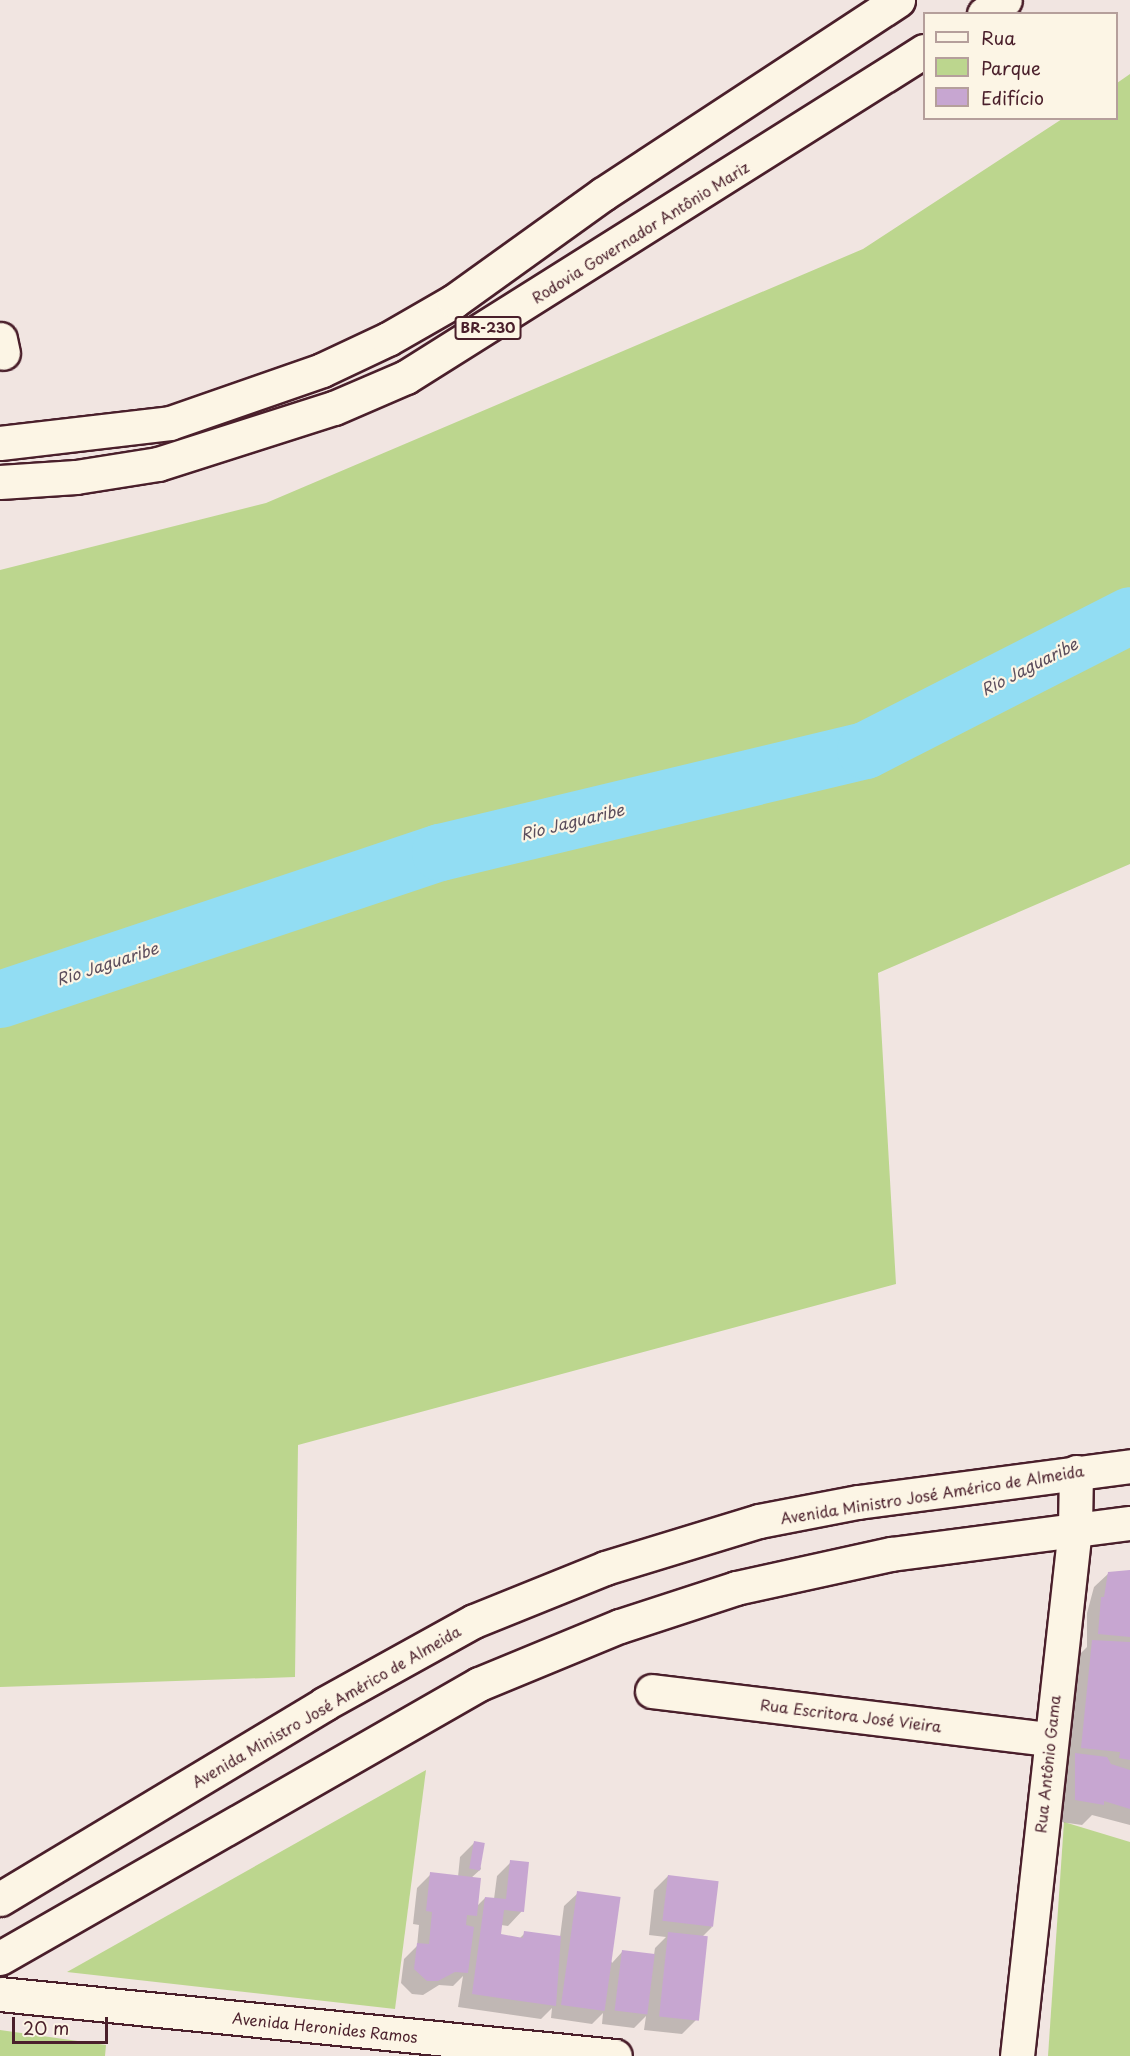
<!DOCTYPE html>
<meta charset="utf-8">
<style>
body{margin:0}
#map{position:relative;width:1130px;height:2056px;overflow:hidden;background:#f1e5e1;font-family:"Playpen Sans",sans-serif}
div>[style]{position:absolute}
.green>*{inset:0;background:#bcd68e}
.shadow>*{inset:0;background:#0003}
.river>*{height:57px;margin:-28.5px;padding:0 28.5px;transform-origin:28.5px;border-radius:28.5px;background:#92ddf3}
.building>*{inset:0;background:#c7a6d1;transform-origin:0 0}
.roads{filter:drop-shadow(2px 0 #4a1f2b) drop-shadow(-2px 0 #4a1f2b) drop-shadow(0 2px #4a1f2b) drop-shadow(0 -2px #4a1f2b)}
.minor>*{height:33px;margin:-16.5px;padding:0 16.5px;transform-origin:16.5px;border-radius:16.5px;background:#fcf5e5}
.major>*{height:33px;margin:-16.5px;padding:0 16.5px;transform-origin:16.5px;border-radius:16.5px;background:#fcf5e5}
.highway>*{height:33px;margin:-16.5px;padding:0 16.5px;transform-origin:16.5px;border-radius:16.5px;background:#fcf5e5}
span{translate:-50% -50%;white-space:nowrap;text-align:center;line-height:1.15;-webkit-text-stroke:4.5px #fcf5e5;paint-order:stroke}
.shield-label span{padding:2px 4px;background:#fcf5e5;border:2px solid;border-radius:4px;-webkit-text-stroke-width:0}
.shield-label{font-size:14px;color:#4a1f2b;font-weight:700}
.street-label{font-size:15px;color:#4a1f2b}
.water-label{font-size:16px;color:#5c4e5d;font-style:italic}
.legend{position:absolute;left:923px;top:12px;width:195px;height:108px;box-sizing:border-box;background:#fcf5e5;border:2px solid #b59f9b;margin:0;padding:8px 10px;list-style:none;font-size:18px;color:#4a1f2b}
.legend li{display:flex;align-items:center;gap:12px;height:30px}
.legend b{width:30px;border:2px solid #b59f9b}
.scale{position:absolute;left:12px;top:2017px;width:96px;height:27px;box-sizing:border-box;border:3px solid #4a1f2b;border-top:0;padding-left:8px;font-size:18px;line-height:21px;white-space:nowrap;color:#4a1f2b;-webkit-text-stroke:4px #fcf5e5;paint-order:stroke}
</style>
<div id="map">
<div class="green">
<i style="clip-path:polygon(1130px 74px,1130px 864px,878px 973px,896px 1284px,298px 1445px,295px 1677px,0 1687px,0 570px,266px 503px,863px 249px,1062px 119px,1116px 118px,1117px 83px)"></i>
<i style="clip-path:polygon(426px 1770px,395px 2009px,67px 1972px)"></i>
<i style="clip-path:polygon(1064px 1822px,1130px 1842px,1130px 2056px,1048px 2056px)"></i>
<i style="clip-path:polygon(0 2030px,106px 2045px,105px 2056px,0 2056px)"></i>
</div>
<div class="shadow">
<i style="clip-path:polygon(1130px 1572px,1130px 1825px,1092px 1815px,1082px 1825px,1054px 1821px,1057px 1802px,1065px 1793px,1059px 1792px,1062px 1768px,1068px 1762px,1079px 1655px,1087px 1647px,1087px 1613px,1094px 1587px,1109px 1573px)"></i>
<i style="clip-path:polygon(474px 1843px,481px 1869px,471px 1878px,476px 1907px,485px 1898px,494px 1899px,497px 1876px,511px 1862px,522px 1911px,508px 1926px,501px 1925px,499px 1935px,519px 1939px,525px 1933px,560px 1937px,564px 1906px,578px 1893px,612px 1963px,622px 1952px,654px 1955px,655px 1948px,666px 1937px,649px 1935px,654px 1890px,668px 1876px,712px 1927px,702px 1937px,696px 2020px,682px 2034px,644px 2030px,646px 2016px,634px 2028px,602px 2024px,603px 2013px,592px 2024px,551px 2018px,552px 2008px,541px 2019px,458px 2007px,463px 1976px,453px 1986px,439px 1985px,423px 1995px,412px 1994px,401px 1983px,404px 1959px,417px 1946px,419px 1925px,413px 1924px,417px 1888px,431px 1874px,458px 1877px,460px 1857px)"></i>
</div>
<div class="river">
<i style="left:0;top:999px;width:464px;rotate:-18.5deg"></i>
<i style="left:440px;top:852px;width:437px;rotate:-13.5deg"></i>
<i style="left:865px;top:750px;width:297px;rotate:-27deg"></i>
</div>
<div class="building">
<i style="clip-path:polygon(1130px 1570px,1130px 1637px,1098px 1634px,1101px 1597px,1104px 1597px,1108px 1572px)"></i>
<i style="clip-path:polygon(1092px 1640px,1130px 1642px,1130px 1760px,1119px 1758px,1120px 1752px,1081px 1748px)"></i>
<i style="clip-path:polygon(1075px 1753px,1107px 1757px,1111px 1764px,1130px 1770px,1130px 1809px,1104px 1801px,1104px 1805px,1075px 1800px)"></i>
<i style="left:474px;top:1841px;width:11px;height:28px;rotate:10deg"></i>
<i style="clip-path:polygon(510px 1860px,529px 1862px,524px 1912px,504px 1910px,501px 1934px,523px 1938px,524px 1931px,561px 1936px,556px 2006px,472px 1994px,485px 1897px,506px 1899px)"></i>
<i style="clip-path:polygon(430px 1872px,481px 1878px,477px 1916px,467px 1915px,466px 1925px,474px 1927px,468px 1973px,455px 1972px,438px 1981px,427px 1981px,414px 1969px,417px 1943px,429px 1944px,432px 1912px,426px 1911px)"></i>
<i style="left:668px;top:1875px;width:51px;height:46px;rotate:7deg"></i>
<i style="left:577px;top:1891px;width:44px;height:115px;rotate:8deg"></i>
<i style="left:668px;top:1932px;width:40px;height:85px;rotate:6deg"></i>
<i style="left:622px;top:1950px;width:33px;height:61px;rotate:7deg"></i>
</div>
<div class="roads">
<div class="minor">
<i style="left:0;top:339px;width:14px;rotate:78deg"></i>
<i style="left:652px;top:1691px;width:400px;rotate:6.9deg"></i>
<i style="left:0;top:1994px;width:618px;rotate:5.76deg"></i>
<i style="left:1017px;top:2056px;width:531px;rotate:-83.73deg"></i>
<i style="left:1075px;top:1528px;width:56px;rotate:-89deg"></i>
</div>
<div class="major">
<i style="left:0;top:1899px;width:378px;rotate:-31deg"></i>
<i style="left:324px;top:1704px;width:171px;rotate:-29deg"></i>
<i style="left:474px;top:1621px;width:141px;rotate:-22deg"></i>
<i style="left:605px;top:1568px;width:161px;rotate:-17deg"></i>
<i style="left:759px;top:1521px;width:101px;rotate:-10.9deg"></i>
<i style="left:858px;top:1502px;width:274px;rotate:-7.5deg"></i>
<i style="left:0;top:1958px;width:552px;rotate:-29.77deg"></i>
<i style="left:479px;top:1684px;width:152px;rotate:-22.4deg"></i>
<i style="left:620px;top:1626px;width:122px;rotate:-18.1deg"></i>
<i style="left:736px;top:1588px;width:159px;rotate:-12.4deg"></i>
<i style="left:891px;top:1554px;width:241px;rotate:-7.4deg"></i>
</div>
<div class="highway">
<i style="left:984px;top:14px;width:25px;rotate:-34deg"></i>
<i style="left:0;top:443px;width:171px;rotate:-6.7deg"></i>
<i style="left:170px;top:423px;width:161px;rotate:-19.2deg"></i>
<i style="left:322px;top:370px;width:73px;rotate:-25.2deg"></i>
<i style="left:388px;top:339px;width:76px;rotate:-29.9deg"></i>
<i style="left:454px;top:301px;width:183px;rotate:-35.7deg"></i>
<i style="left:603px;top:194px;width:353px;rotate:-33.3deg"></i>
<i style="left:0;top:482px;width:76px;rotate:-3.8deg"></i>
<i style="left:76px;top:477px;width:83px;rotate:-9deg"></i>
<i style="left:158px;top:464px;width:185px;rotate:-17.7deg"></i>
<i style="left:334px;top:408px;width:78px;rotate:-23.3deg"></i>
<i style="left:406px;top:377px;width:612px;rotate:-32.18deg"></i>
</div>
</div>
<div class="shield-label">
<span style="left:488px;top:328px">BR-230</span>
</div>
<div class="street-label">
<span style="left:640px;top:232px;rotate:-32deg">Rodovia Governador Antônio Mariz</span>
<span style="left:932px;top:1494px;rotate:-9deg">Avenida Ministro José Américo de Almeida</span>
<span style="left:326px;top:1706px;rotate:-30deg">Avenida Ministro José Américo de Almeida</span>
<span style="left:851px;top:1715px;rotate:7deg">Rua Escritora José Vieira</span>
<span style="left:1047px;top:1764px;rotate:-84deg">Rua Antônio Gama</span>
<span style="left:325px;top:2027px;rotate:6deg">Avenida Heronides Ramos</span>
</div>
<div class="water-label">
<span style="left:1029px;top:666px;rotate:-27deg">Rio Jaguaribe</span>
<span style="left:572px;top:821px;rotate:-14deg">Rio Jaguaribe</span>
<span style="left:107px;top:963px;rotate:-18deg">Rio Jaguaribe</span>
</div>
<ul class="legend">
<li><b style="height:8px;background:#fcf5e5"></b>Rua</li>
<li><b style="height:16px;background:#bcd68e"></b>Parque</li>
<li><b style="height:16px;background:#c7a6d1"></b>Edifício</li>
</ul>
<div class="scale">20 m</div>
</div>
